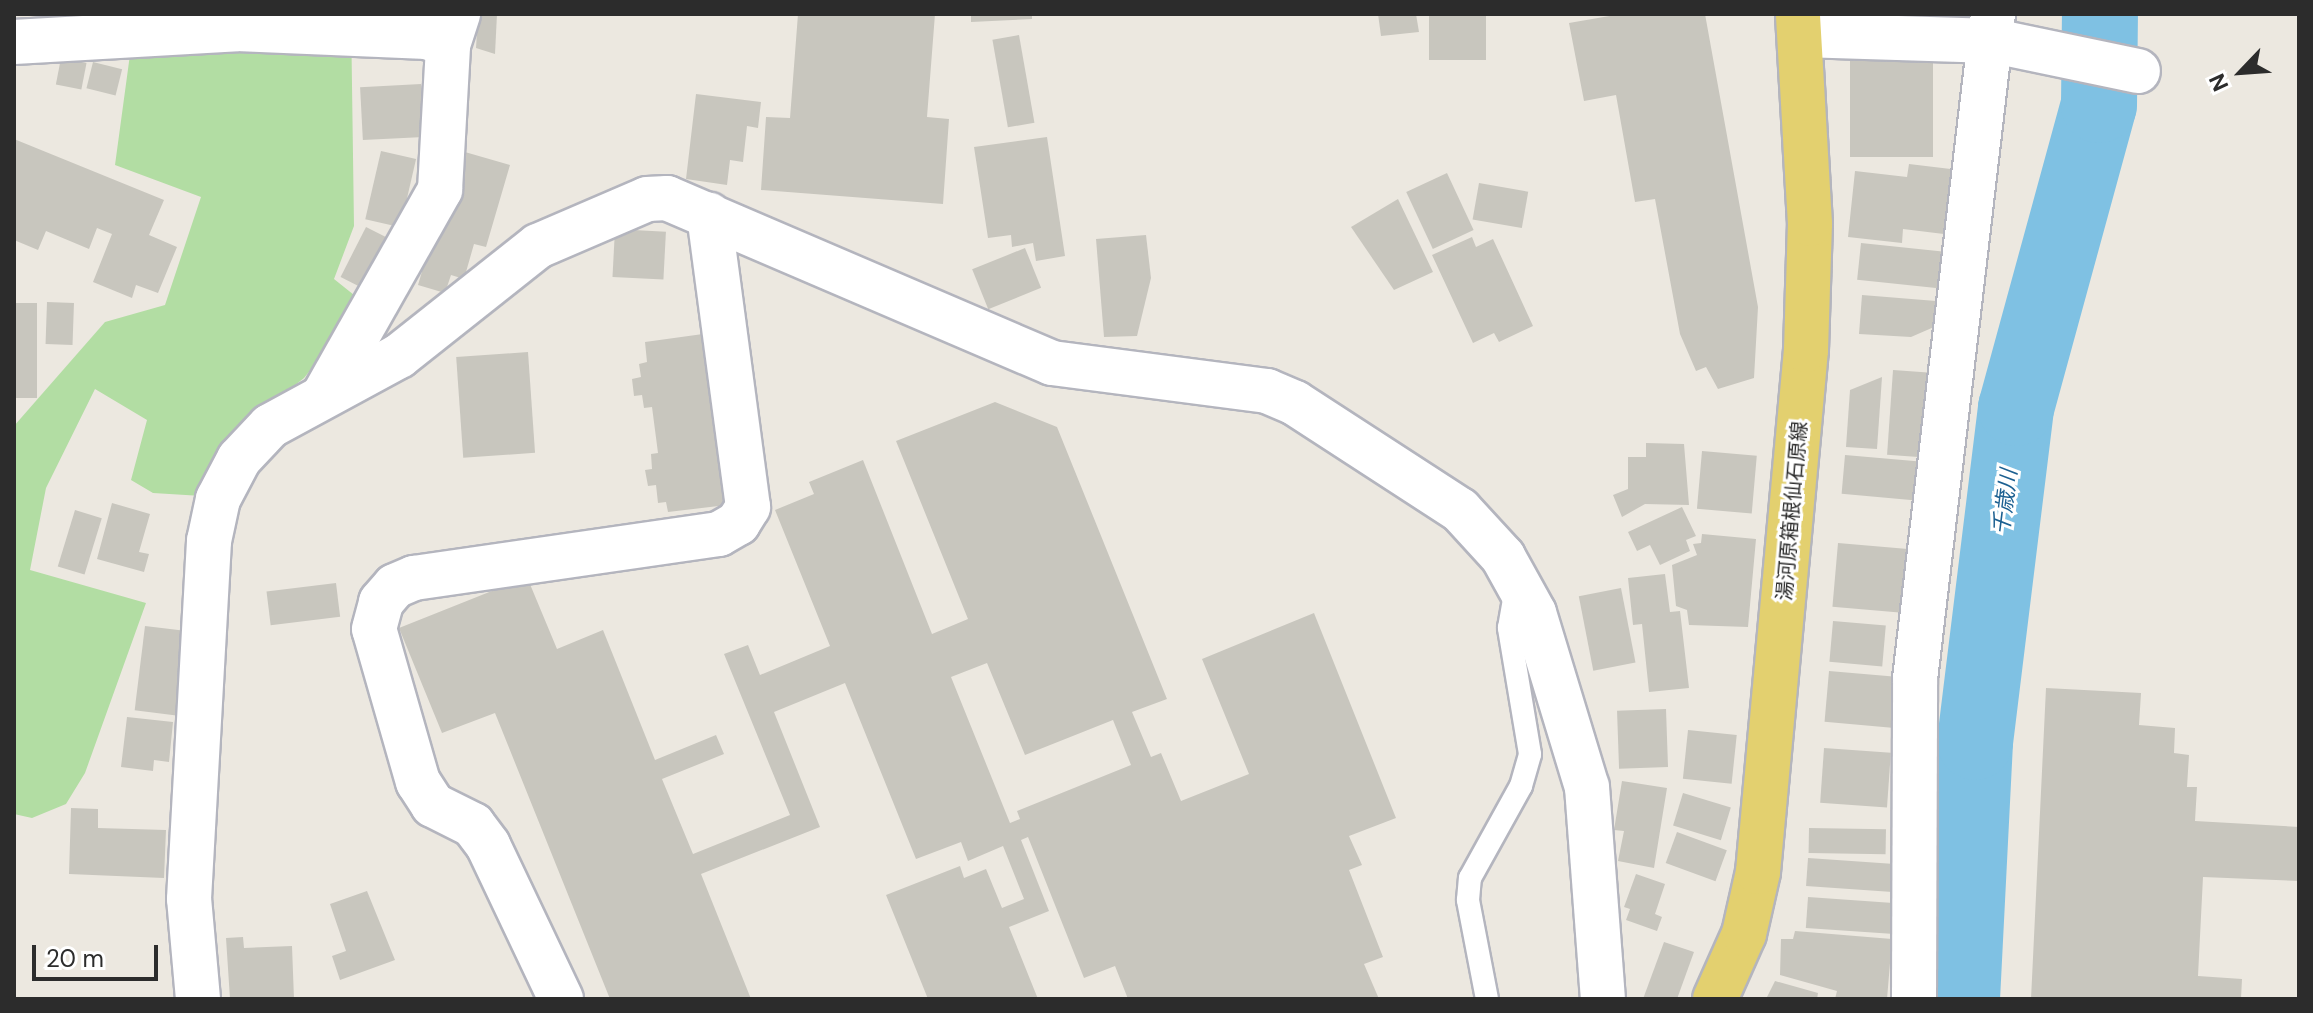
<!DOCTYPE html>
<meta charset="utf-8">
<style>
body{margin:0}
#map{position:relative;width:2313px;height:1013px;overflow:hidden;background:#ece8e0;font-family:"DM Sans","Noto Sans JP",sans-serif}
div>[style]{position:absolute}
.green>*{inset:0;background:#b2dda3}
.river>*{height:76px;margin:-38px;padding:0 38px;transform-origin:38px;border-radius:38px;background:#7fc1e3}
.building>*{inset:0;background:#c8c6be;transform-origin:0 0}
.roads{filter:drop-shadow(2px 0 #b4b5be) drop-shadow(-2px 0 #b4b5be) drop-shadow(0 2px #b4b5be) drop-shadow(0 -2px #b4b5be)}
.service>*{height:22px;margin:-11px;padding:0 11px;transform-origin:11px;border-radius:11px;background:#fff}
.minor>*{height:44px;margin:-22px;padding:0 22px;transform-origin:22px;border-radius:22px;background:#fff}
.tertiary>*{height:44px;margin:-22px;padding:0 22px;transform-origin:22px;border-radius:22px;background:#fff}
.primary>*{height:44px;margin:-22px;padding:0 22px;transform-origin:22px;border-radius:22px;background:#e3d06f}
span{translate:-50% -50%;white-space:nowrap;text-align:center;line-height:1.15;-webkit-text-stroke:6px #fff;paint-order:stroke}
.street-label{font-size:20px;color:#2c2c2c}
.water-label{font-size:22px;color:#1c6091;font-style:italic}
.frame{position:absolute;inset:0;border:16px solid #2c2c2c;pointer-events:none}
.north{position:absolute;left:2201px;top:32px;width:80px;height:80px;-webkit-text-stroke:6px #fff;paint-order:stroke;rotate:245deg;font-size:22px;font-weight:700;line-height:32px;text-align:center;color:#2c2c2c}
.north::after{content:'';display:block;margin:auto;width:28px;height:36px;background:#2c2c2c;clip-path:polygon(50% 0,100% 100%,50% 72%,0 100%)}
.scale{position:absolute;left:32px;top:945px;width:126px;height:36px;box-sizing:border-box;border:4px solid #2c2c2c;border-top:0;padding-left:10px;font-size:24px;line-height:28px;white-space:nowrap;color:#2c2c2c;-webkit-text-stroke:6px #fff;paint-order:stroke}
</style>
<div id="map">
<div class="green">
<i style="clip-path:polygon(75px 14px,351px 14px,354px 226px,334px 279px,364px 303px,304px 378px,257px 415px,202px 496px,153px 493px,131px 480px,147px 420px,95px 389px,46px 488px,30px 570px,146px 603px,85px 773px,66px 804px,32px 818px,14px 814px,14px 426px,105px 322px,165px 305px,201px 197px,115px 165px,134px 25px,77px 29px)"></i>
</div>
<div class="river">
<i style="left:1962px;top:999px;width:257px;rotate:-87.1deg"></i>
<i style="left:1975px;top:742px;width:337px;rotate:-83deg"></i>
<i style="left:2016px;top:408px;width:314px;rotate:-74.7deg"></i>
<i style="left:2099px;top:105px;width:91px;rotate:-89.4deg"></i>
</div>
<div class="building">
<i style="clip-path:polygon(478px 14px,497px 14px,495px 54px,476px 48px)"></i>
<i style="clip-path:polygon(798px 14px,935px 14px,927px 117px,949px 119px,943px 204px,761px 190px,766px 117px,790px 118px)"></i>
<i style="clip-path:polygon(971px 14px,1032px 14px,1032px 19px,971px 22px)"></i>
<i style="clip-path:polygon(1378px 14px,1416px 14px,1419px 32px,1381px 36px)"></i>
<i style="left:1429px;top:14px;width:57px;height:46px"></i>
<i style="clip-path:polygon(1621px 14px,1705px 14px,1758px 307px,1754px 378px,1718px 389px,1706px 367px,1696px 371px,1680px 334px,1655px 199px,1635px 202px,1616px 95px,1584px 101px,1569px 23px)"></i>
<i style="left:1019px;top:35px;width:89px;height:27px;rotate:80deg"></i>
<i style="left:1850px;top:55px;width:83px;height:102px"></i>
<i style="left:61px;top:58px;width:26px;height:27px;rotate:11deg"></i>
<i style="left:93px;top:62px;width:30px;height:27px;rotate:14deg"></i>
<i style="left:421px;top:84px;width:53px;height:61px;rotate:87deg"></i>
<i style="clip-path:polygon(696px 94px,761px 102px,758px 128px,747px 126px,743px 162px,730px 160px,727px 185px,686px 179px)"></i>
<i style="clip-path:polygon(1047px 137px,1065px 256px,1036px 261px,1033px 243px,1012px 247px,1011px 235px,988px 238px,974px 147px)"></i>
<i style="clip-path:polygon(14px 139px,164px 200px,149px 235px,177px 247px,158px 293px,136px 285px,132px 298px,93px 282px,112px 234px,97px 228px,89px 249px,46px 231px,38px 250px,14px 240px)"></i>
<i style="clip-path:polygon(458px 150px,510px 165px,486px 247px,474px 244px,464px 279px,451px 275px,445px 293px,418px 285px)"></i>
<i style="left:381px;top:151px;width:36px;height:70px;rotate:13deg"></i>
<i style="clip-path:polygon(1909px 164px,1959px 170px,1952px 235px,1903px 229px,1902px 243px,1848px 237px,1855px 171px,1907px 177px)"></i>
<i style="left:1447px;top:173px;width:63px;height:45px;rotate:65deg"></i>
<i style="left:1479px;top:183px;width:50px;height:37px;rotate:10deg"></i>
<i style="clip-path:polygon(1398px 199px,1433px 272px,1394px 290px,1351px 227px)"></i>
<i style="left:366px;top:227px;width:25px;height:56px;rotate:27deg"></i>
<i style="left:615px;top:229px;width:51px;height:48px;rotate:3deg"></i>
<i style="clip-path:polygon(1146px 235px,1151px 278px,1137px 336px,1104px 337px,1096px 239px)"></i>
<i style="clip-path:polygon(1472px 237px,1476px 247px,1493px 239px,1533px 326px,1499px 342px,1494px 333px,1473px 343px,1432px 255px)"></i>
<i style="left:1861px;top:243px;width:89px;height:37px;rotate:6deg"></i>
<i style="left:1025px;top:248px;width:43px;height:57px;rotate:68deg"></i>
<i style="clip-path:polygon(1862px 295px,1936px 301px,1934px 327px,1911px 337px,1859px 334px)"></i>
<i style="left:47px;top:302px;width:27px;height:42px;rotate:2deg"></i>
<i style="left:37px;top:303px;width:95px;height:23px;rotate:90deg"></i>
<i style="clip-path:polygon(703px 334px,727px 505px,668px 512px,666px 502px,658px 503px,656px 485px,648px 486px,645px 470px,652px 469px,651px 454px,658px 453px,652px 407px,644px 408px,642px 395px,634px 396px,632px 379px,641px 377px,639px 364px,647px 362px,645px 342px)"></i>
<i style="left:528px;top:352px;width:101px;height:72px;rotate:86deg"></i>
<i style="left:1893px;top:370px;width:42px;height:85px;rotate:4deg"></i>
<i style="clip-path:polygon(1882px 377px,1877px 449px,1846px 447px,1850px 390px)"></i>
<i style="clip-path:polygon(evenodd,995px 402px,1057px 427px,1167px 699px,1132px 712px,1151px 757px,1161px 753px,1181px 801px,1249px 774px,1202px 659px,1314px 613px,1396px 818px,1349px 836px,1362px 865px,1349px 870px,1383px 957px,1364px 964px,1379px 999px,1128px 999px,1115px 966px,1084px 978px,1028px 837px,1021px 840px,1049px 911px,1009px 927px,1038px 999px,928px 999px,886px 895px,960px 866px,964px 878px,986px 869px,1002px 908px,1024px 899px,1003px 846px,968px 861px,961px 842px,916px 859px,845px 683px,774px 712px,820px 827px,701px 874px,751px 999px,610px 999px,495px 713px,442px 733px,399px 628px,527px 577px,557px 649px,603px 630px,655px 760px,716px 735px,724px 754px,662px 779px,693px 854px,790px 815px,724px 654px,748px 645px,760px 675px,830px 646px,775px 510px,814px 494px,809px 482px,863px 460px,932px 634px,968px 619px,896px 441px,995px 402px,987px 663px,1025px 755px,1113px 720px,1131px 765px,1017px 811px,1020px 819px,1010px 823px,951px 677px,987px 663px)"></i>
<i style="clip-path:polygon(1646px 443px,1684px 444px,1689px 505px,1645px 504px,1622px 517px,1613px 495px,1628px 489px,1628px 457px,1646px 457px)"></i>
<i style="left:1702px;top:451px;width:55px;height:58px;rotate:5deg"></i>
<i style="left:1845px;top:455px;width:75px;height:39px;rotate:5deg"></i>
<i style="clip-path:polygon(112px 503px,150px 514px,139px 552px,149px 554px,144px 572px,97px 559px)"></i>
<i style="clip-path:polygon(1682px 507px,1696px 536px,1686px 540px,1690px 551px,1660px 565px,1650px 545px,1637px 551px,1628px 532px)"></i>
<i style="left:75px;top:510px;width:28px;height:59px;rotate:17deg"></i>
<i style="clip-path:polygon(1702px 534px,1756px 539px,1748px 627px,1689px 625px,1687px 610px,1676px 606px,1672px 565px,1697px 555px,1693px 544px,1701px 543px)"></i>
<i style="left:1838px;top:543px;width:73px;height:64px;rotate:5deg"></i>
<i style="clip-path:polygon(1665px 574px,1670px 612px,1680px 611px,1689px 688px,1649px 692px,1642px 624px,1633px 625px,1628px 578px)"></i>
<i style="left:336px;top:583px;width:34px;height:70px;rotate:83deg"></i>
<i style="left:1621px;top:588px;width:76px;height:43px;rotate:79deg"></i>
<i style="left:1833px;top:621px;width:53px;height:41px;rotate:5deg"></i>
<i style="left:145px;top:626px;width:42px;height:85px;rotate:7deg"></i>
<i style="left:1829px;top:671px;width:73px;height:51px;rotate:5deg"></i>
<i style="clip-path:polygon(2046px 688px,2141px 693px,2139px 725px,2175px 728px,2174px 753px,2189px 755px,2187px 787px,2197px 787px,2195px 821px,2299px 827px,2299px 881px,2203px 877px,2198px 976px,2242px 979px,2241px 999px,2031px 999px)"></i>
<i style="left:1666px;top:709px;width:58px;height:49px;rotate:88deg"></i>
<i style="clip-path:polygon(127px 717px,173px 722px,169px 762px,154px 760px,153px 771px,121px 767px)"></i>
<i style="left:1688px;top:730px;width:49px;height:49px;rotate:6deg"></i>
<i style="left:1824px;top:748px;width:67px;height:55px;rotate:4deg"></i>
<i style="clip-path:polygon(1622px 781px,1667px 788px,1654px 868px,1618px 861px,1624px 831px,1614px 830px)"></i>
<i style="left:1683px;top:793px;width:50px;height:34px;rotate:17deg"></i>
<i style="clip-path:polygon(71px 808px,98px 809px,98px 828px,166px 830px,164px 878px,69px 874px)"></i>
<i style="left:1809px;top:828px;width:77px;height:25px;rotate:1deg"></i>
<i style="left:1677px;top:832px;width:53px;height:33px;rotate:20deg"></i>
<i style="left:1808px;top:858px;width:94px;height:28px;rotate:4deg"></i>
<i style="clip-path:polygon(1636px 874px,1665px 884px,1655px 914px,1662px 917px,1657px 931px,1626px 920px,1630px 909px,1624px 907px)"></i>
<i style="clip-path:polygon(367px 891px,395px 960px,340px 980px,332px 956px,346px 951px,330px 904px)"></i>
<i style="left:1808px;top:897px;width:96px;height:31px;rotate:4deg"></i>
<i style="clip-path:polygon(1795px 931px,1892px 939px,1887px 999px,1835px 999px,1837px 991px,1780px 975px,1781px 939px,1793px 939px)"></i>
<i style="clip-path:polygon(243px 937px,244px 948px,292px 946px,294px 999px,230px 999px,226px 938px)"></i>
<i style="clip-path:polygon(1664px 942px,1694px 952px,1677px 999px,1643px 999px)"></i>
<i style="clip-path:polygon(1775px 981px,1818px 993px,1817px 999px,1766px 999px)"></i>
</div>
<div class="roads">
<div class="service">
<i style="left:1487px;top:999px;width:101px;rotate:-100.9deg"></i>
<i style="left:1468px;top:900px;width:22px;rotate:-85deg"></i>
<i style="left:1470px;top:878px;width:105px;rotate:-61deg"></i>
<i style="left:1521px;top:786px;width:33px;rotate:-74deg"></i>
<i style="left:1530px;top:754px;width:128px;rotate:-99.5deg"></i>
<i style="left:1509px;top:628px;width:41px;rotate:-80.1deg"></i>
</div>
<div class="minor">
<i style="left:1801px;top:35px;width:193px;rotate:1.8deg"></i>
<i style="left:1994px;top:41px;width:147px;rotate:11.8deg"></i>
<i style="left:14px;top:42px;width:223px;rotate:-3.3deg"></i>
<i style="left:237px;top:29px;width:190px;rotate:2.4deg"></i>
<i style="left:427px;top:37px;width:22px;rotate:21deg"></i>
<i style="left:324px;top:395px;width:236px;rotate:-60.5deg"></i>
<i style="left:440px;top:190px;width:145px;rotate:-86.8deg"></i>
<i style="left:448px;top:45px;width:33px;rotate:-72deg"></i>
<i style="left:198px;top:999px;width:100px;rotate:-95.1deg"></i>
<i style="left:189px;top:899px;width:359px;rotate:-86.8deg"></i>
<i style="left:209px;top:541px;width:43px;rotate:-77.9deg"></i>
<i style="left:218px;top:499px;width:45px;rotate:-62.3deg"></i>
<i style="left:239px;top:459px;width:45px;rotate:-46.8deg"></i>
<i style="left:270px;top:426px;width:147px;rotate:-28.5deg"></i>
<i style="left:399px;top:356px;width:177px;rotate:-38.4deg"></i>
<i style="left:538px;top:246px;width:119px;rotate:-23.3deg"></i>
<i style="left:647px;top:199px;width:20px;rotate:-3deg"></i>
<i style="left:667px;top:198px;width:419px;rotate:23.2deg"></i>
<i style="left:561px;top:999px;width:170px;rotate:-115.4deg"></i>
<i style="left:488px;top:845px;width:25px;rotate:-127deg"></i>
<i style="left:473px;top:825px;width:45px;rotate:-153.4deg"></i>
<i style="left:433px;top:805px;width:27px;rotate:-123deg"></i>
<i style="left:418px;top:782px;width:159px;rotate:-106deg"></i>
<i style="left:374px;top:629px;width:28px;rotate:-75deg"></i>
<i style="left:381px;top:602px;width:21px;rotate:-49deg"></i>
<i style="left:395px;top:586px;width:21px;rotate:-23deg"></i>
<i style="left:414px;top:578px;width:308px;rotate:-8.2deg"></i>
<i style="left:719px;top:534px;width:22px;rotate:-30deg"></i>
<i style="left:738px;top:523px;width:19px;rotate:-58deg"></i>
<i style="left:748px;top:507px;width:295px;rotate:-97.6deg"></i>
<i style="left:1914px;top:999px;width:320px;rotate:-89.8deg"></i>
<i style="left:1915px;top:679px;width:670px;rotate:-83.31deg"></i>
</div>
<div class="tertiary">
<i style="left:1052px;top:363px;width:217px;rotate:7.4deg"></i>
<i style="left:1267px;top:391px;width:30px;rotate:23deg"></i>
<i style="left:1295px;top:403px;width:197px;rotate:33deg"></i>
<i style="left:1460px;top:510px;width:64px;rotate:47.5deg"></i>
<i style="left:1503px;top:557px;width:64px;rotate:61deg"></i>
<i style="left:1534px;top:613px;width:182px;rotate:73.1deg"></i>
<i style="left:1587px;top:787px;width:213px;rotate:85.7deg"></i>
</div>
<div class="primary">
<i style="left:1715px;top:999px;width:71px;rotate:-66deg"></i>
<i style="left:1744px;top:934px;width:64px;rotate:-77.3deg"></i>
<i style="left:1758px;top:872px;width:524px;rotate:-84.75deg"></i>
<i style="left:1806px;top:350px;width:126px;rotate:-88.2deg"></i>
<i style="left:1810px;top:224px;width:210px;rotate:-93.3deg"></i>
</div>
</div>
<div class="street-label">
<span style="left:1792px;top:511px;rotate:-85deg">湯河原箱根仙石原線</span>
</div>
<div class="water-label">
<span style="left:2005px;top:502px;rotate:-83deg">千歳川</span>
</div>
<div class="frame"></div>
<div class="north">N</div>
<div class="scale">20 m</div>
</div>
